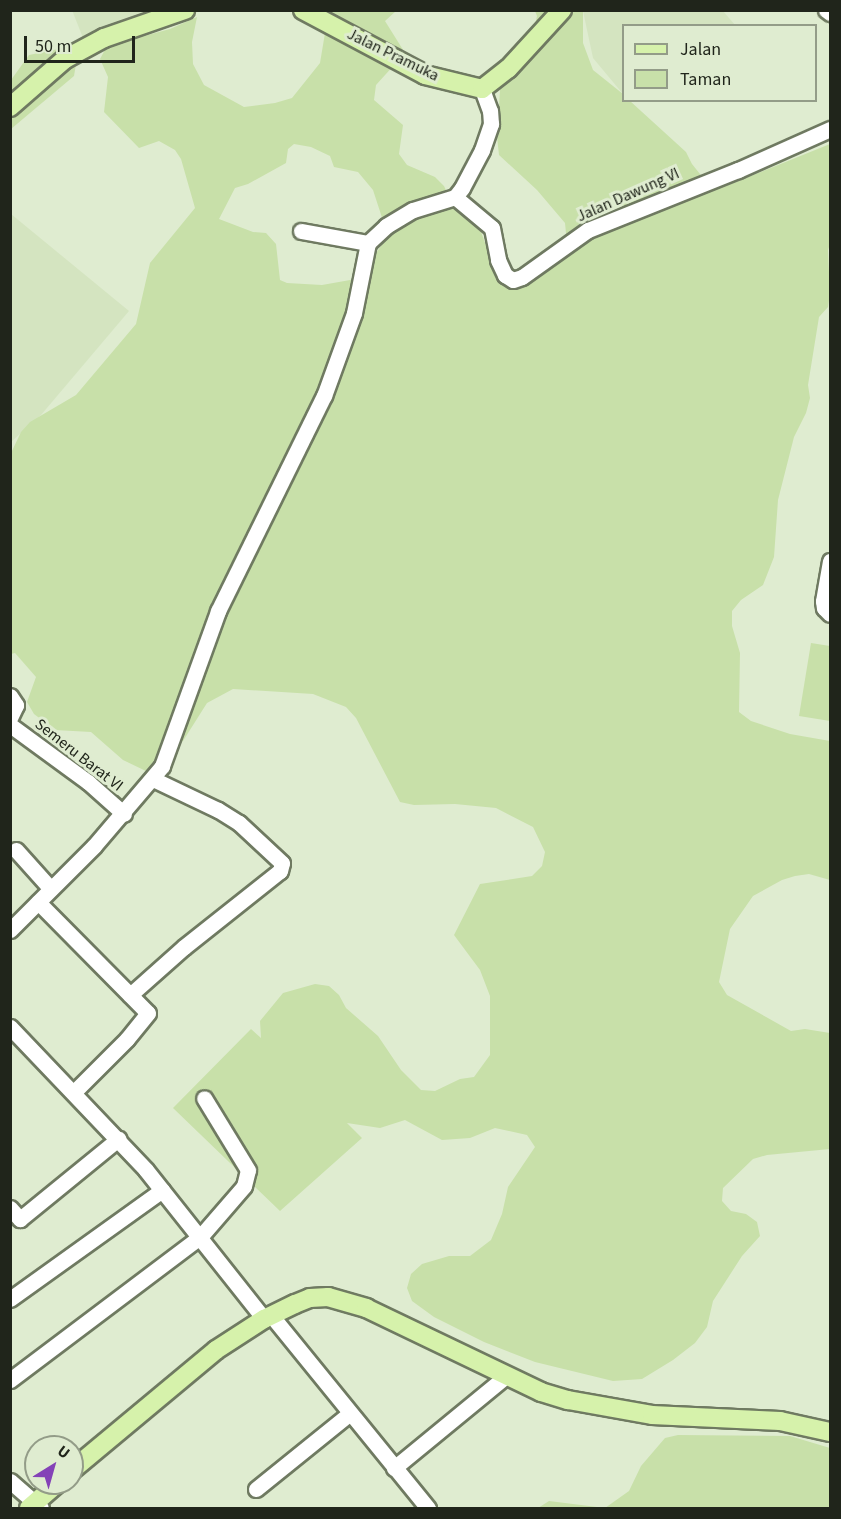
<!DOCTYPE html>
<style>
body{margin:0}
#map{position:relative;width:841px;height:1519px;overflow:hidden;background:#dfecd0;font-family:"Source Sans 3",sans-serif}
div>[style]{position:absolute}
.built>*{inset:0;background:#d4e4c0}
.green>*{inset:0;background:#c8e0a9}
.roads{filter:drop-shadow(2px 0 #6f7a61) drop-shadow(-2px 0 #6f7a61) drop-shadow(0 2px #6f7a61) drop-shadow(0 -2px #6f7a61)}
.minor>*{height:15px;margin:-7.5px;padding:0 7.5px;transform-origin:7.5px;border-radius:7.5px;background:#fff}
.major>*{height:18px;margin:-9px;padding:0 9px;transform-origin:9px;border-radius:9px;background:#d6f2ab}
span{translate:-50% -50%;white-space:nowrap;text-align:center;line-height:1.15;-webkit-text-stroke:6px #dfecd0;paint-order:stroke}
.street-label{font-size:16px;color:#20251b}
.frame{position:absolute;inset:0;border:12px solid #20251b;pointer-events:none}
.legend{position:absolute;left:622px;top:24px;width:195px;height:78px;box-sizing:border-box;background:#dfecd0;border:2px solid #939c88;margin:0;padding:8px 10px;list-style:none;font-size:18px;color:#20251b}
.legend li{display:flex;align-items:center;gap:12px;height:30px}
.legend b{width:30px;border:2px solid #939c88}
.north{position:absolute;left:24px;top:1435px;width:60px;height:60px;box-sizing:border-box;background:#dfecd0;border:2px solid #939c88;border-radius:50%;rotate:37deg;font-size:16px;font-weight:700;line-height:24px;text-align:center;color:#20251b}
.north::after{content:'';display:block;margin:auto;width:21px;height:27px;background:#8442b7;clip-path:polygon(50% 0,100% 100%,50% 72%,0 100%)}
.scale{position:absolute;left:24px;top:36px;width:111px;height:27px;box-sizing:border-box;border:3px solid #20251b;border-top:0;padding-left:8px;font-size:18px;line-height:21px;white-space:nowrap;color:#20251b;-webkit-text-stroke:4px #dfecd0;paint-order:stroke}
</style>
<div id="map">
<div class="built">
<i style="clip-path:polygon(72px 10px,151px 11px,83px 38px)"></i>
<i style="clip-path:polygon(583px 11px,723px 11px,735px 25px,624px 26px,623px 94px,593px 58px)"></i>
<i style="clip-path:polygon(11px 214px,129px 311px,41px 415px,11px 442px)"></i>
</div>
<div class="green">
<i style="clip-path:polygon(evenodd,324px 11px,396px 11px,385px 21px,405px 53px,376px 85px,374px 100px,403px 125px,399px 154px,407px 165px,435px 177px,444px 186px,453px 205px,466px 214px,480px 229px,492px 262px,518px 275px,556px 262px,568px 254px,565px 223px,537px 190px,499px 155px,497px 137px,500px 91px,497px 71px,534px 30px,537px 16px,535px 11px,583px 11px,583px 43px,593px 70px,623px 94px,624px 100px,630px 101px,686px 152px,692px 164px,712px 189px,726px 186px,830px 144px,830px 244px,828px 250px,830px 294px,828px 307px,819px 317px,808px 385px,810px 398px,806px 413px,794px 437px,778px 500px,774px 557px,763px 585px,741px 600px,732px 611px,732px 626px,740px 653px,739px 712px,751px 721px,790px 734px,830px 741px,830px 880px,809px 874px,795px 876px,782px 880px,753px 896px,730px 929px,719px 982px,727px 995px,791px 1031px,805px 1029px,830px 1033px,830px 1149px,767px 1155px,753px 1159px,723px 1188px,722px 1201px,731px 1211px,746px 1214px,757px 1222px,760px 1236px,742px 1256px,713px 1301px,707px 1327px,695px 1343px,673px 1360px,642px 1379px,613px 1381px,535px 1362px,484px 1342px,434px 1317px,412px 1301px,407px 1288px,411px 1274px,422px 1264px,449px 1256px,470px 1256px,491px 1240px,502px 1214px,508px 1187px,535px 1147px,527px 1135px,495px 1128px,470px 1138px,442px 1140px,405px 1120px,380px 1128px,347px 1123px,362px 1138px,280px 1211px,173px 1108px,251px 1029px,261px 1038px,260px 1021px,283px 993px,315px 984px,329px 986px,339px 995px,346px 1008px,378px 1036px,401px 1070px,421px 1090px,435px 1091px,460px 1079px,474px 1077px,490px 1055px,490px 996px,480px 970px,454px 935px,480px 884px,532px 876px,542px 866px,545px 852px,533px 827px,496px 808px,455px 804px,414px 805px,400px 802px,356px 718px,346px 707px,313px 694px,233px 689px,207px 703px,183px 741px,163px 754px,148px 772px,123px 760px,91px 732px,55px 730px,34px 714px,27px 702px,36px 677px,15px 653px,11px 654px,11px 453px,21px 432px,30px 422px,76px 395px,136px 324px,150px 263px,195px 208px,181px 159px,175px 150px,159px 141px,139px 148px,104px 112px,108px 77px,100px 59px,107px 46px,170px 29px,197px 17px,192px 42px,193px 64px,204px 85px,244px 107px,275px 103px,292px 98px,320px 63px,325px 33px,324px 11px,294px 144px,311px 147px,330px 156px,334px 167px,358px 172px,373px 190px,388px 236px,376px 253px,367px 277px,322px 285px,287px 283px,280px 280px,276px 244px,266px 233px,253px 232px,219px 219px,235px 188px,248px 184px,286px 163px,288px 149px,294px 144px)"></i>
<i style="clip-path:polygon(63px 48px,76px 64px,74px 76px,11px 129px,11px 80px,29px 55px)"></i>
<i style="clip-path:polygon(811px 643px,830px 646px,830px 721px,799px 716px)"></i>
<i style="clip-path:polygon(678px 1435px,790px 1436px,830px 1448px,830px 1508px,538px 1508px,549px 1501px,605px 1508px,629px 1491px,641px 1466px,665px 1438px)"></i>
</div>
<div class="roads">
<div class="minor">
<i style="left:826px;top:10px;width:5px;rotate:37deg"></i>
<i style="left:455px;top:197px;width:48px;rotate:40deg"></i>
<i style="left:492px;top:228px;width:33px;rotate:79deg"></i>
<i style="left:498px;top:260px;width:17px;rotate:65deg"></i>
<i style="left:505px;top:275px;width:9px;rotate:32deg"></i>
<i style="left:513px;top:280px;width:9px;rotate:-18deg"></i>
<i style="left:522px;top:277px;width:81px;rotate:-35.5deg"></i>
<i style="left:588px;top:230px;width:162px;rotate:-21.8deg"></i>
<i style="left:738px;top:170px;width:101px;rotate:-24deg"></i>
<i style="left:301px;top:231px;width:68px;rotate:10.2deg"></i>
<i style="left:830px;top:561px;width:41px;rotate:99.9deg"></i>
<i style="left:823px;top:601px;width:7px;rotate:82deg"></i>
<i style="left:824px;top:608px;width:8px;rotate:45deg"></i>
<i style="left:10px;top:696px;width:11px;rotate:56deg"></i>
<i style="left:16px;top:705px;width:14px;rotate:115deg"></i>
<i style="left:10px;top:725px;width:97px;rotate:36.2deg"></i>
<i style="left:88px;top:782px;width:48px;rotate:41.6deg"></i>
<i style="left:16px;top:850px;width:52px;rotate:48.1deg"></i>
<i style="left:38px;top:902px;width:156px;rotate:45.3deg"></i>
<i style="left:148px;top:1013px;width:33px;rotate:129deg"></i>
<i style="left:127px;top:1039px;width:75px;rotate:135deg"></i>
<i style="left:10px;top:930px;width:119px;rotate:-45deg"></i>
<i style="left:94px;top:846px;width:105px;rotate:-49.6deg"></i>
<i style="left:162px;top:766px;width:165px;rotate:-70.1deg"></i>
<i style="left:218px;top:611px;width:240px;rotate:-63.8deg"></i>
<i style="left:324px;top:396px;width:88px;rotate:-70.1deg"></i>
<i style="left:354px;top:313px;width:71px;rotate:-78.7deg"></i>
<i style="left:368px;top:243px;width:25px;rotate:-43deg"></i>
<i style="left:386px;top:226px;width:31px;rotate:-31deg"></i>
<i style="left:413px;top:210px;width:44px;rotate:-17.2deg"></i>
<i style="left:455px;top:197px;width:11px;rotate:-52deg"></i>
<i style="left:462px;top:188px;width:43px;rotate:-62.2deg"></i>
<i style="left:482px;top:150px;width:28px;rotate:-71deg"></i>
<i style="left:491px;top:124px;width:13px;rotate:-94deg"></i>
<i style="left:490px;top:111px;width:23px;rotate:-110deg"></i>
<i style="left:130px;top:995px;width:72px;rotate:-41.6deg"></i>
<i style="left:184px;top:947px;width:122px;rotate:-38.4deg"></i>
<i style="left:280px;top:871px;width:8px;rotate:-76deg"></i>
<i style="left:282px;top:863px;width:59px;rotate:-137.1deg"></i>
<i style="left:239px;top:823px;width:25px;rotate:-148deg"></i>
<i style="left:218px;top:810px;width:72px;rotate:-154.5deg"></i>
<i style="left:10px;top:1027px;width:197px;rotate:46.4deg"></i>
<i style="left:146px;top:1170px;width:190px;rotate:51.6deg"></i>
<i style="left:10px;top:1208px;width:15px;rotate:48deg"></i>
<i style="left:20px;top:1219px;width:127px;rotate:-39.2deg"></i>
<i style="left:10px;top:1299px;width:187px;rotate:-35.6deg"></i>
<i style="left:271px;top:1315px;width:249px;rotate:50.9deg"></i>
<i style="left:10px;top:1380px;width:238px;rotate:-37deg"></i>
<i style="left:200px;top:1237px;width:67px;rotate:-49.2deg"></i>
<i style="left:244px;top:1186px;width:16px;rotate:-76deg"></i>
<i style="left:248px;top:1170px;width:84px;rotate:-121.4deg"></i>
<i style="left:394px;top:1468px;width:145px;rotate:-39.4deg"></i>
<i style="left:10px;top:1481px;width:41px;rotate:41.1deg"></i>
<i style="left:256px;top:1489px;width:119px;rotate:-38.9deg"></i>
</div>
<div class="major">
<i style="left:303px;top:10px;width:138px;rotate:28deg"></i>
<i style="left:425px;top:75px;width:59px;rotate:13.8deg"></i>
<i style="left:482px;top:89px;width:33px;rotate:-38deg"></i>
<i style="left:508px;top:69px;width:80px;rotate:-47.5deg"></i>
<i style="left:10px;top:107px;width:73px;rotate:-41.1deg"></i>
<i style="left:65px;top:59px;width:44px;rotate:-28.3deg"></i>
<i style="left:104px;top:38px;width:86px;rotate:-19.1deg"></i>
<i style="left:72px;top:1470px;width:187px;rotate:-39.8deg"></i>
<i style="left:216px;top:1350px;width:57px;rotate:-32.9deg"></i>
<i style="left:264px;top:1319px;width:34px;rotate:-26deg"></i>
<i style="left:295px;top:1304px;width:16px;rotate:-22deg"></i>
<i style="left:310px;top:1298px;width:18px;rotate:-3deg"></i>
<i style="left:328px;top:1297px;width:40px;rotate:16deg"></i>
<i style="left:366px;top:1308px;width:194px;rotate:25.6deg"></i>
<i style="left:541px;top:1392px;width:28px;rotate:17deg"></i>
<i style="left:568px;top:1400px;width:85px;rotate:10.1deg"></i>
<i style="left:652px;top:1415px;width:128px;rotate:2.7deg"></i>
<i style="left:780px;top:1421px;width:51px;rotate:12.4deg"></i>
<i style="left:29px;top:1508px;width:38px;rotate:-41deg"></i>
</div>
</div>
<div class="street-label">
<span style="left:393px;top:55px;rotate:26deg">Jalan Pramuka</span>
<span style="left:628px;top:195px;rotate:-24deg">Jalan Dawung VI</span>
<span style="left:79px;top:755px;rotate:38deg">Semeru Barat VI</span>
</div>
<div class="frame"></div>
<ul class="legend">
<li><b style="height:8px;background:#d6f2ab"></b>Jalan</li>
<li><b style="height:16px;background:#c8e0a9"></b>Taman</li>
</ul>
<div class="north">U</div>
<div class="scale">50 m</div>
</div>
